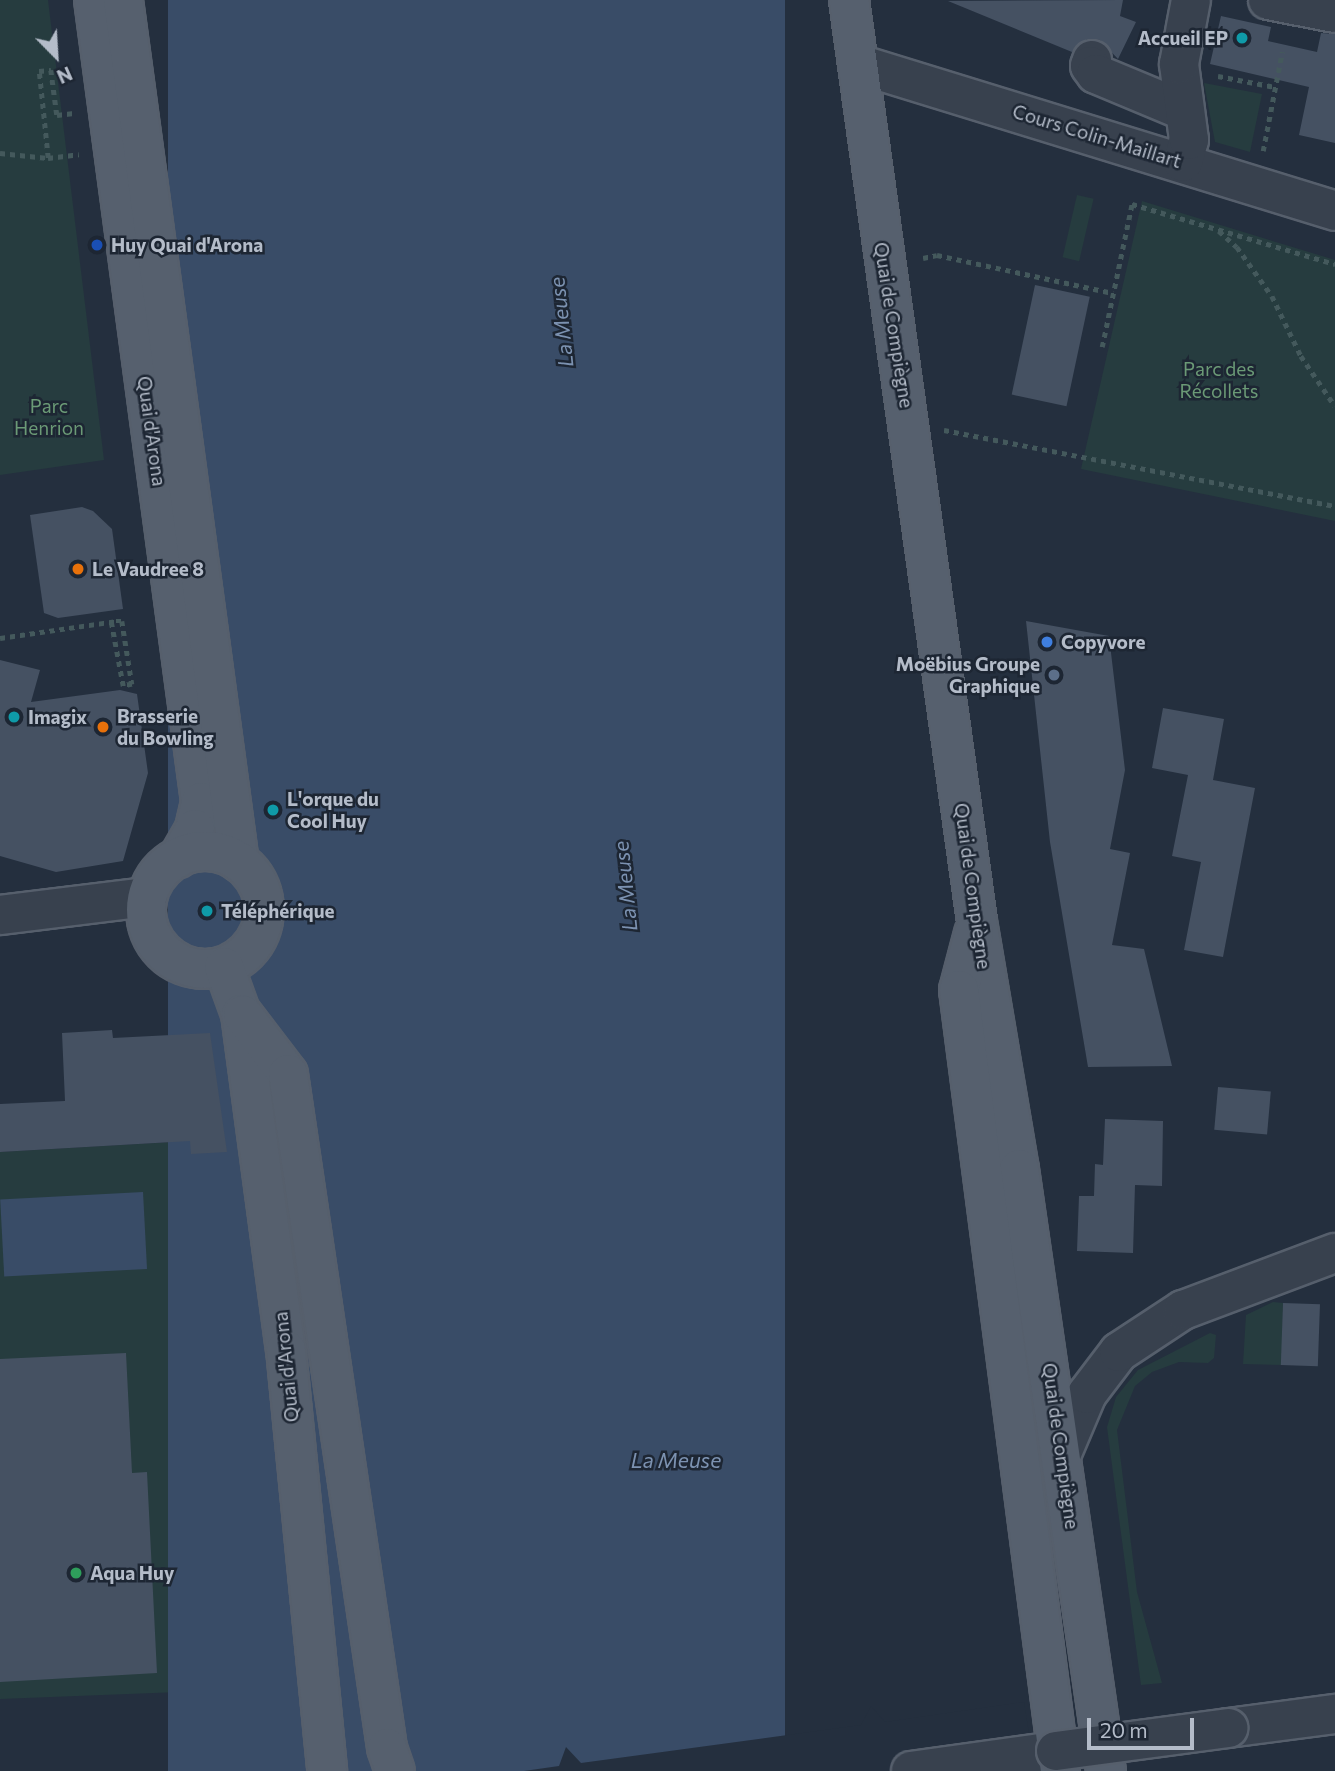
<!DOCTYPE html>
<meta charset="utf-8">
<style>
body{margin:0}
#map{position:relative;width:1335px;height:1771px;overflow:hidden;background:#242f3e;font-family:Commissioner,sans-serif}
div>[style]{position:absolute}
.green>*{inset:0;background:#263c3f;transform-origin:0 0}
.water>*{inset:0;background:#394c67;transform-origin:0 0}
.pier>*{inset:0;background:#242f3e}
.building>*{inset:0;background:#455162;transform-origin:0 0}
.path>*{height:4.5px;margin-top:-2.25px;transform-origin:0;background:repeating-linear-gradient(90deg,#44595c 0 5px,transparent 0 10px)}
.roads{filter:drop-shadow(2px 0 #565f6c) drop-shadow(-2px 0 #565f6c) drop-shadow(0 2px #565f6c) drop-shadow(0 -2px #565f6c)}
.minor>*{height:38px;margin:-19px;padding:0 19px;transform-origin:19px;border-radius:19px;background:#38414e}
.major>*{height:38px;margin:-19px;padding:0 19px;transform-origin:19px;border-radius:19px;background:#56606e}
.major>.ring{margin:-19px;padding:0;box-sizing:content-box;background:none;border:38px solid #56606e;border-radius:50%}
.bridges{filter:drop-shadow(2px 0 #565f6c) drop-shadow(-2px 0 #565f6c) drop-shadow(0 2px #565f6c) drop-shadow(0 -2px #565f6c)}
.minor-bridge>*{height:38px;margin:-19px;padding:0 19px;transform-origin:19px;border-radius:19px;background:#38414e}
.dots>*{width:19px;height:19px;translate:-50% -50%;box-sizing:border-box;border:4px solid #1d2633;border-radius:50%}
span{translate:-50% -50%;white-space:nowrap;text-align:center;line-height:1.15;-webkit-text-stroke:5px #1d2633;paint-order:stroke}
.poi-label{font-size:19px;color:#b4bcc9;font-weight:700}
.right{translate:-100% -50%;text-align:right}
.left{translate:0 -50%;text-align:left}
.street-label{font-size:19px;color:#b4bcc9}
.park-label{font-size:19px;color:#6b9a76}
.water-label{font-size:21px;color:#7c92b1;font-style:italic}
.north{position:absolute;left:21px;top:21px;width:70px;height:70px;-webkit-text-stroke:5px #1d2633;paint-order:stroke;rotate:156deg;font-size:19px;font-weight:700;line-height:28px;text-align:center;color:#b4bcc9}
.north::after{content:'';display:block;margin:auto;width:24px;height:32px;background:#b4bcc9;clip-path:polygon(50% 0,100% 100%,50% 72%,0 100%)}
.scale{position:absolute;left:1087px;top:1718px;width:107px;height:32px;box-sizing:border-box;border:4px solid #b4bcc9;border-top:0;padding-left:9px;font-size:21px;line-height:24px;white-space:nowrap;color:#b4bcc9;-webkit-text-stroke:5px #1d2633;paint-order:stroke}
</style>
<div id="map">
<div class="green">
<i style="clip-path:polygon(0 0,48px 0,104px 460px,0 475px)"></i>
<i style="clip-path:polygon(1204px 83px,1262px 94px,1250px 152px,1215px 142px)"></i>
<i style="left:1077px;top:195px;width:17px;height:64px;rotate:13deg"></i>
<i style="clip-path:polygon(1142px 201px,1335px 260px,1335px 521px,1081px 469px)"></i>
<i style="clip-path:polygon(190px 1141px,191px 1154px,227px 1152px,255px 1287px,253px 1300px,245px 1307px,207px 1313px,258px 1689px,0 1699px,0 1152px)"></i>
<i style="clip-path:polygon(1273px 1302px,1283px 1303px,1282px 1365px,1243px 1364px,1246px 1315px)"></i>
<i style="clip-path:polygon(1210px 1333px,1216px 1335px,1214px 1358px,1208px 1363px,1179px 1362px,1152px 1372px,1135px 1386px,1117px 1430px,1137px 1592px,1162px 1683px,1141px 1685px,1107px 1427px,1116px 1397px,1138px 1370px)"></i>
</div>
<div class="water">
<i style="left:168px;top:0;width:617px;height:1787px"></i>
<i style="left:143px;top:1192px;width:77px;height:143px;rotate:87deg"></i>
</div>
<div class="pier">
<i style="clip-path:polygon(1024px 1702px,1035px 1771px,524px 1771px,559px 1766px,566px 1747px,581px 1763px,861px 1725px,871px 1706px,885px 1722px)"></i>
</div>
<div class="building">
<i style="clip-path:polygon(1123px 0,1120px 16px,1136px 22px,1118px 59px,1100px 40px,1087px 39px,1072px 52px,948px 1px)"></i>
<i style="clip-path:polygon(1221px 16px,1271px 27px,1268px 41px,1317px 52px,1321px 33px,1335px 34px,1335px 143px,1299px 135px,1309px 87px,1210px 64px)"></i>
<i style="left:1035px;top:285px;width:56px;height:112px;rotate:12deg"></i>
<i style="clip-path:polygon(82px 507px,93px 511px,112px 529px,123px 609px,58px 618px,44px 613px,30px 515px)"></i>
<i style="clip-path:polygon(1026px 621px,1109px 636px,1125px 770px,1110px 849px,1130px 853px,1112px 945px,1144px 949px,1172px 1066px,1088px 1067px,1050px 842px)"></i>
<i style="clip-path:polygon(0 660px,40px 670px,31px 702px,120px 690px,137px 694px,148px 773px,123px 861px,56px 872px,0 856px)"></i>
<i style="clip-path:polygon(1163px 708px,1224px 719px,1213px 780px,1255px 788px,1223px 957px,1184px 950px,1201px 862px,1172px 856px,1188px 775px,1152px 768px)"></i>
<i style="clip-path:polygon(112px 1030px,113px 1038px,210px 1033px,227px 1152px,191px 1154px,190px 1141px,0 1152px,0 1104px,65px 1101px,62px 1033px)"></i>
<i style="left:1218px;top:1087px;width:53px;height:43px;rotate:5deg"></i>
<i style="clip-path:polygon(1105px 1119px,1163px 1121px,1162px 1186px,1135px 1185px,1133px 1253px,1077px 1251px,1079px 1196px,1094px 1196px,1095px 1164px,1103px 1165px)"></i>
<i style="left:1283px;top:1303px;width:37px;height:62px;rotate:2deg"></i>
<i style="clip-path:polygon(126px 1353px,132px 1473px,147px 1472px,157px 1673px,0 1682px,0 1359px)"></i>
</div>
<div class="path">
<i style="left:1218px;top:76px;width:58px;rotate:10.9deg"></i>
<i style="left:1263px;top:151px;width:101px;rotate:-79.1deg"></i>
<i style="left:0;top:153px;width:48px;rotate:5.9deg"></i>
<i style="left:48px;top:158px;width:31px;rotate:-7deg"></i>
<i style="left:48px;top:158px;width:87px;rotate:-95.9deg"></i>
<i style="left:39px;top:71px;width:12px;rotate:-5deg"></i>
<i style="left:51px;top:70px;width:45px;rotate:82.4deg"></i>
<i style="left:57px;top:115px;width:17px;rotate:-7deg"></i>
<i style="left:1219px;top:231px;width:24px;rotate:42deg"></i>
<i style="left:1237px;top:247px;width:60px;rotate:54.5deg"></i>
<i style="left:1272px;top:296px;width:67px;rotate:64.2deg"></i>
<i style="left:1301px;top:356px;width:60px;rotate:55.8deg"></i>
<i style="left:923px;top:258px;width:14px;rotate:-12deg"></i>
<i style="left:937px;top:255px;width:180px;rotate:12.2deg"></i>
<i style="left:1102px;top:347px;width:146px;rotate:-78.2deg"></i>
<i style="left:1132px;top:204px;width:212px;rotate:16.5deg"></i>
<i style="left:944px;top:430px;width:398px;rotate:11deg"></i>
<i style="left:0;top:638px;width:117px;rotate:-8.3deg"></i>
<i style="left:116px;top:621px;width:6px"></i>
<i style="left:122px;top:621px;width:64px;rotate:81deg"></i>
<i style="left:132px;top:684px;width:9px;rotate:167deg"></i>
<i style="left:123px;top:686px;width:65px;rotate:-100.6deg"></i>
</div>
<div class="roads">
<div class="minor">
<i style="left:1268px;top:0;width:68px;rotate:11deg"></i>
<i style="left:1092px;top:60px;width:6px;rotate:108deg"></i>
<i style="left:1090px;top:66px;width:10px;rotate:53deg"></i>
<i style="left:1096px;top:74px;width:96px;rotate:22.6deg"></i>
<i style="left:858px;top:64px;width:499px;rotate:17.1deg"></i>
<i style="left:1183px;top:162px;width:23px;rotate:-75deg"></i>
<i style="left:1189px;top:140px;width:77px;rotate:-97.5deg"></i>
<i style="left:1179px;top:64px;width:65px;rotate:-79.4deg"></i>
<i style="left:0;top:915px;width:148px;rotate:-7deg"></i>
<i style="left:1062px;top:1453px;width:64px;rotate:-67deg"></i>
<i style="left:1087px;top:1394px;width:53px;rotate:-52.7deg"></i>
<i style="left:1119px;top:1352px;width:77px;rotate:-33.3deg"></i>
<i style="left:1183px;top:1310px;width:162px;rotate:-20.6deg"></i>
<i style="left:1228px;top:1728px;width:108px;rotate:-7.5deg"></i>
<i style="left:911px;top:1771px;width:146px;rotate:-7.9deg"></i>
</div>
<div class="major">
<i style="left:94px;top:0;width:809px;rotate:82.4deg"></i>
<i style="left:201px;top:802px;width:28px;rotate:103deg"></i>
<i style="left:195px;top:829px;width:34px;rotate:120deg"></i>
<i style="left:123px;top:0;width:870px;rotate:82.34deg"></i>
<i style="left:849px;top:0;width:930px;rotate:82.09deg"></i>
<i style="left:977px;top:921px;width:252px;rotate:80.4deg"></i>
<i style="left:1019px;top:1169px;width:608px;rotate:81.78deg"></i>
<i class="ring" style="left:146px;top:851px;width:80px;height:80px"></i>
<i style="left:974px;top:933px;width:59px;rotate:104.7deg"></i>
<i style="left:959px;top:990px;width:788px;rotate:82.63deg"></i>
<i style="left:224px;top:967px;width:50px;rotate:70.1deg"></i>
<i style="left:241px;top:1014px;width:339px;rotate:82.4deg"></i>
<i style="left:286px;top:1350px;width:423px;rotate:84.4deg"></i>
<i style="left:243px;top:1015px;width:74px;rotate:52.7deg"></i>
<i style="left:288px;top:1074px;width:681px;rotate:81.64deg"></i>
<i style="left:387px;top:1748px;width:24px;rotate:71deg"></i>
</div>
</div>
<div class="bridges">
<div class="minor-bridge">
<i style="left:1056px;top:1751px;width:174px;rotate:-7.6deg"></i>
</div>
</div>
<div class="dots">
<i style="left:1242px;top:38px;background:#0f9aa8"></i>
<i style="left:97px;top:245px;background:#1a4fb4"></i>
<i style="left:78px;top:569px;background:#e8710a"></i>
<i style="left:1047px;top:642px;background:#3f7fe0"></i>
<i style="left:1054px;top:675px;background:#5c6f8a"></i>
<i style="left:14px;top:717px;background:#0f9aa8"></i>
<i style="left:103px;top:727px;background:#e8710a"></i>
<i style="left:273px;top:810px;background:#0f9aa8"></i>
<i style="left:207px;top:911px;background:#0f9aa8"></i>
<i style="left:76px;top:1573px;background:#2e9e5b"></i>
</div>
<div class="poi-label">
<span class="right" style="left:1228px;top:38px">Accueil EP</span>
<span class="left" style="left:111px;top:245px">Huy Quai d'Arona</span>
<span class="left" style="left:92px;top:569px">Le Vaudree 8</span>
<span class="left" style="left:1061px;top:642px">Copyvore</span>
<span class="right" style="left:1040px;top:675px">Moëbius Groupe<br>Graphique</span>
<span class="left" style="left:117px;top:727px">Brasserie<br>du Bowling</span>
<span class="left" style="left:28px;top:717px">Imagix</span>
<span class="left" style="left:287px;top:810px">L'orque du<br>Cool Huy</span>
<span class="left" style="left:221px;top:911px">Téléphérique</span>
<span class="left" style="left:90px;top:1573px">Aqua Huy</span>
</div>
<div class="street-label">
<span style="left:1097px;top:136px;rotate:17deg">Cours Colin-Maillart</span>
<span style="left:894px;top:325px;rotate:81deg">Quai de Compiègne</span>
<span style="left:152px;top:431px;rotate:82deg">Quai d'Arona</span>
<span style="left:973px;top:886px;rotate:82deg">Quai de Compiègne</span>
<span style="left:286px;top:1367px;rotate:-96deg">Quai d'Arona</span>
<span style="left:1061px;top:1446px;rotate:82deg">Quai de Compiègne</span>
</div>
<div class="park-label">
<span style="left:1219px;top:380px">Parc des<br>Récollets</span>
<span style="left:49px;top:417px">Parc<br>Henrion</span>
</div>
<div class="water-label">
<span style="left:561px;top:322px;rotate:-96deg">La Meuse</span>
<span style="left:625px;top:886px;rotate:-96deg">La Meuse</span>
<span style="left:676px;top:1460px">La Meuse</span>
</div>
<div class="north">N</div>
<div class="scale">20 m</div>
</div>
